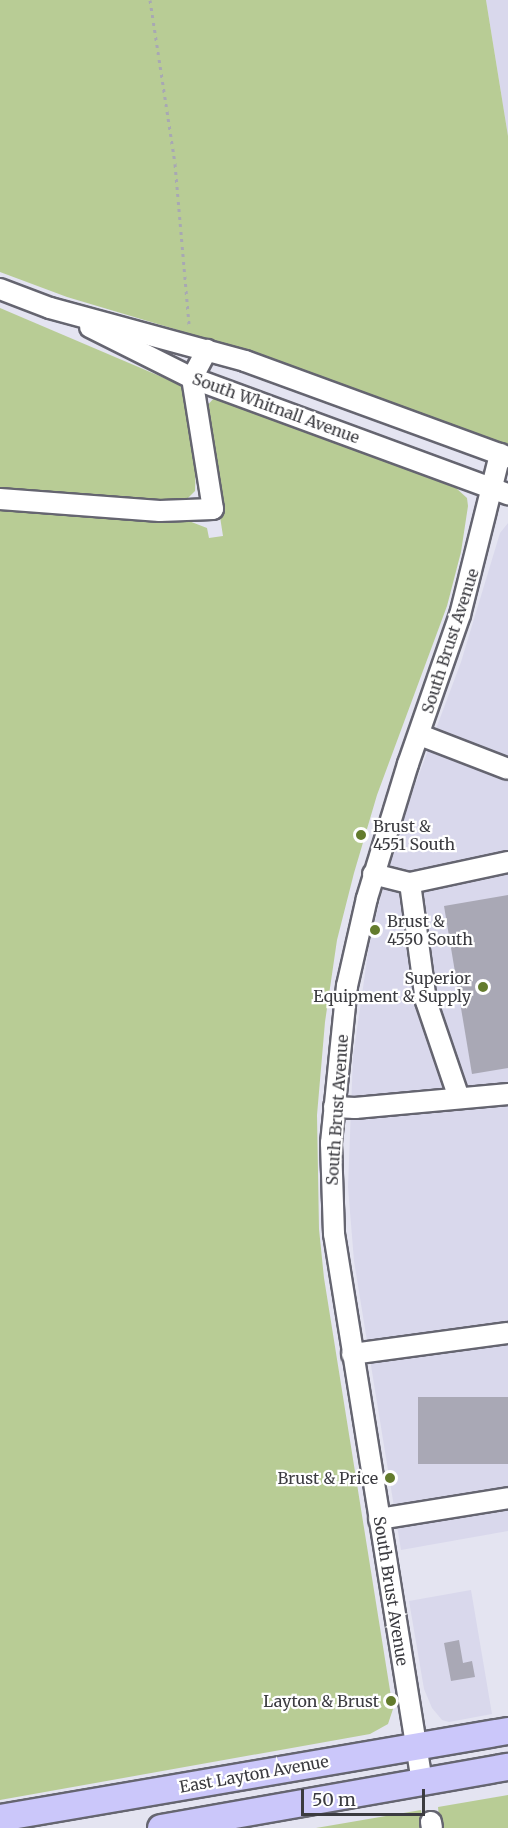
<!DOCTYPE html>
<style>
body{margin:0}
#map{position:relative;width:508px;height:1828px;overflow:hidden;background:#e4e4f1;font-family:Merriweather,serif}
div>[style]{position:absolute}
.built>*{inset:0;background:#d9d8ec}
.green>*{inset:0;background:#b8cc95}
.building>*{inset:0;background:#a9a8b5;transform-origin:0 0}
.path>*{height:3px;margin-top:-1.5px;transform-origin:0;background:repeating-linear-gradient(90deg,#a8a8b3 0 3px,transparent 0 7.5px)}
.roads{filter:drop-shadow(2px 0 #656570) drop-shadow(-2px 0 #656570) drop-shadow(0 2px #656570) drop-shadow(0 -2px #656570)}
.minor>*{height:20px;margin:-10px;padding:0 10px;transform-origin:10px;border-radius:10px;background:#fff}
.major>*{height:26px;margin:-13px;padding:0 13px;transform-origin:13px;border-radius:13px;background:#cbc7fa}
.dots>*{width:16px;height:16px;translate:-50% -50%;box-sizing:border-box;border:3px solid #fff;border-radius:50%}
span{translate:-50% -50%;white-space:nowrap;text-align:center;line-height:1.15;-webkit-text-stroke:4.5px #fff;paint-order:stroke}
.street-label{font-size:16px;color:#3b3b40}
.poi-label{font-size:16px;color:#3b3b40}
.left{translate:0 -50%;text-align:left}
.right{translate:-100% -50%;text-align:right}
.scale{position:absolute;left:301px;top:1789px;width:124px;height:27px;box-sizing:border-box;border:3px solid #3b3b40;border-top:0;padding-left:8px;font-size:18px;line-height:21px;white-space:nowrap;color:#3b3b40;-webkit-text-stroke:4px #fff;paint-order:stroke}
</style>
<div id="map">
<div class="built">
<i style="clip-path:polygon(486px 0,508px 0,508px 136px)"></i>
<i style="clip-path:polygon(508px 523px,508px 1531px,401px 1550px,354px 1261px,348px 1187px,353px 1057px,369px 946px,390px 859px,415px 785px,461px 662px,500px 533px)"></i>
<i style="clip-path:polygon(471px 1590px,492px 1714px,449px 1722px,442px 1720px,432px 1708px,424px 1689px,409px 1601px)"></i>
</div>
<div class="green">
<i style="clip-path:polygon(0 0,486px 0,508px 136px,508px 446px,255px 353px,67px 297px,0 272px)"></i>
<i style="clip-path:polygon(0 308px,183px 386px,196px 460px,195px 491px,188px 498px,179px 504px,0 492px)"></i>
<i style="clip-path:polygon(214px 398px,456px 488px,467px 498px,468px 506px,461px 552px,447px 606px,377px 795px,354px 873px,337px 940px,325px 1022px,317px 1115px,319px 1229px,324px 1278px,393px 1709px,388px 1724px,370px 1734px,0 1800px,0 505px,181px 518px,207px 528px,209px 538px,223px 536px,205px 420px,206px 407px)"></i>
<i style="clip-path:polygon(508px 1795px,508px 1828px,440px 1828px,438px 1807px)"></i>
<i style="clip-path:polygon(421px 1810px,425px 1828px,316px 1828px)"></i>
</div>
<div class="building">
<i style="clip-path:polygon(508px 895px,508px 1068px,472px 1074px,444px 906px)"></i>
<i style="left:508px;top:1397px;width:67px;height:90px;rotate:90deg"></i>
<i style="clip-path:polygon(459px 1640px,463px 1663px,472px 1661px,475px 1677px,451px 1681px,444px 1643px)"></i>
</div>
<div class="path">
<i style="left:150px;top:0;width:166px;rotate:81.3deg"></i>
<i style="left:175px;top:164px;width:161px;rotate:85deg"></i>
</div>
<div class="roads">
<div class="minor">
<i style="left:0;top:289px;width:53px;rotate:20.8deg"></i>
<i style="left:50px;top:308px;width:202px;rotate:15.2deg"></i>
<i style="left:245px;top:361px;width:280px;rotate:20.1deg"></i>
<i style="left:90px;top:327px;width:114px;rotate:26.6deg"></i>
<i style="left:192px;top:378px;width:337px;rotate:20.2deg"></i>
<i style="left:0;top:499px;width:160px;rotate:4.3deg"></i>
<i style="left:160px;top:511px;width:53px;rotate:-2.2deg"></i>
<i style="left:213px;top:509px;width:133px;rotate:-99.1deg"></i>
<i style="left:192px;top:378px;width:32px;rotate:-62deg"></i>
<i style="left:420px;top:735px;width:94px;rotate:21.1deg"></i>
<i style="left:373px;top:874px;width:38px;rotate:14deg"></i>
<i style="left:410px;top:883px;width:100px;rotate:-12.1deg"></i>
<i style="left:410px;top:883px;width:119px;rotate:82.3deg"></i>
<i style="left:426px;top:1001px;width:102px;rotate:71.2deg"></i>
<i style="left:334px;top:1107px;width:21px;rotate:3deg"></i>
<i style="left:355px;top:1108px;width:154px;rotate:-5.2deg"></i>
<i style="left:352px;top:1354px;width:157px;rotate:-7.7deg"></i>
<i style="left:379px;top:1519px;width:131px;rotate:-9.2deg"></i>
<i style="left:422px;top:1782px;width:555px;rotate:-99.12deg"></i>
<i style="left:334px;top:1234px;width:91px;rotate:-91.9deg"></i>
<i style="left:331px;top:1143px;width:158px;rotate:-84.2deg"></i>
<i style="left:347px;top:986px;width:90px;rotate:-77.2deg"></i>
<i style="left:367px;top:898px;width:140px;rotate:-73deg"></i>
<i style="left:408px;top:764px;width:158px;rotate:-70.8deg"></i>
<i style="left:460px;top:615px;width:166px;rotate:-76deg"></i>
<i style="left:431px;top:1822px;width:6px;rotate:81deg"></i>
</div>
<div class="major">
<i style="left:0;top:1818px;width:515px;rotate:-9.72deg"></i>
<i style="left:161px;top:1828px;width:352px;rotate:-10deg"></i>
</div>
</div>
<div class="dots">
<i style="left:361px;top:835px;background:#637b2d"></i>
<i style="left:375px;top:930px;background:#637b2d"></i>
<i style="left:483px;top:987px;background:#637b2d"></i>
<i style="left:390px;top:1478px;background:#637b2d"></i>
<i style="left:391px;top:1701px;background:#637b2d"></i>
</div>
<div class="street-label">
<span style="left:276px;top:408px;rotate:20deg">South Whitnall Avenue</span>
<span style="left:450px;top:641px;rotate:-72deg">South Brust Avenue</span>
<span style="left:337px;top:1110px;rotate:-86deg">South Brust Avenue</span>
<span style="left:391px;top:1591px;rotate:81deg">South Brust Avenue</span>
<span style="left:254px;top:1774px;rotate:-10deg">East Layton Avenue</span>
</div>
<div class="poi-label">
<span class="left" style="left:373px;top:835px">Brust &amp;<br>4551 South</span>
<span class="left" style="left:387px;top:930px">Brust &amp;<br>4550 South</span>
<span class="right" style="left:471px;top:987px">Superior<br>Equipment &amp; Supply</span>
<span class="right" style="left:378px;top:1478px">Brust &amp; Price</span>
<span class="right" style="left:379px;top:1701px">Layton &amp; Brust</span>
</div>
<div class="scale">50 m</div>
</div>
